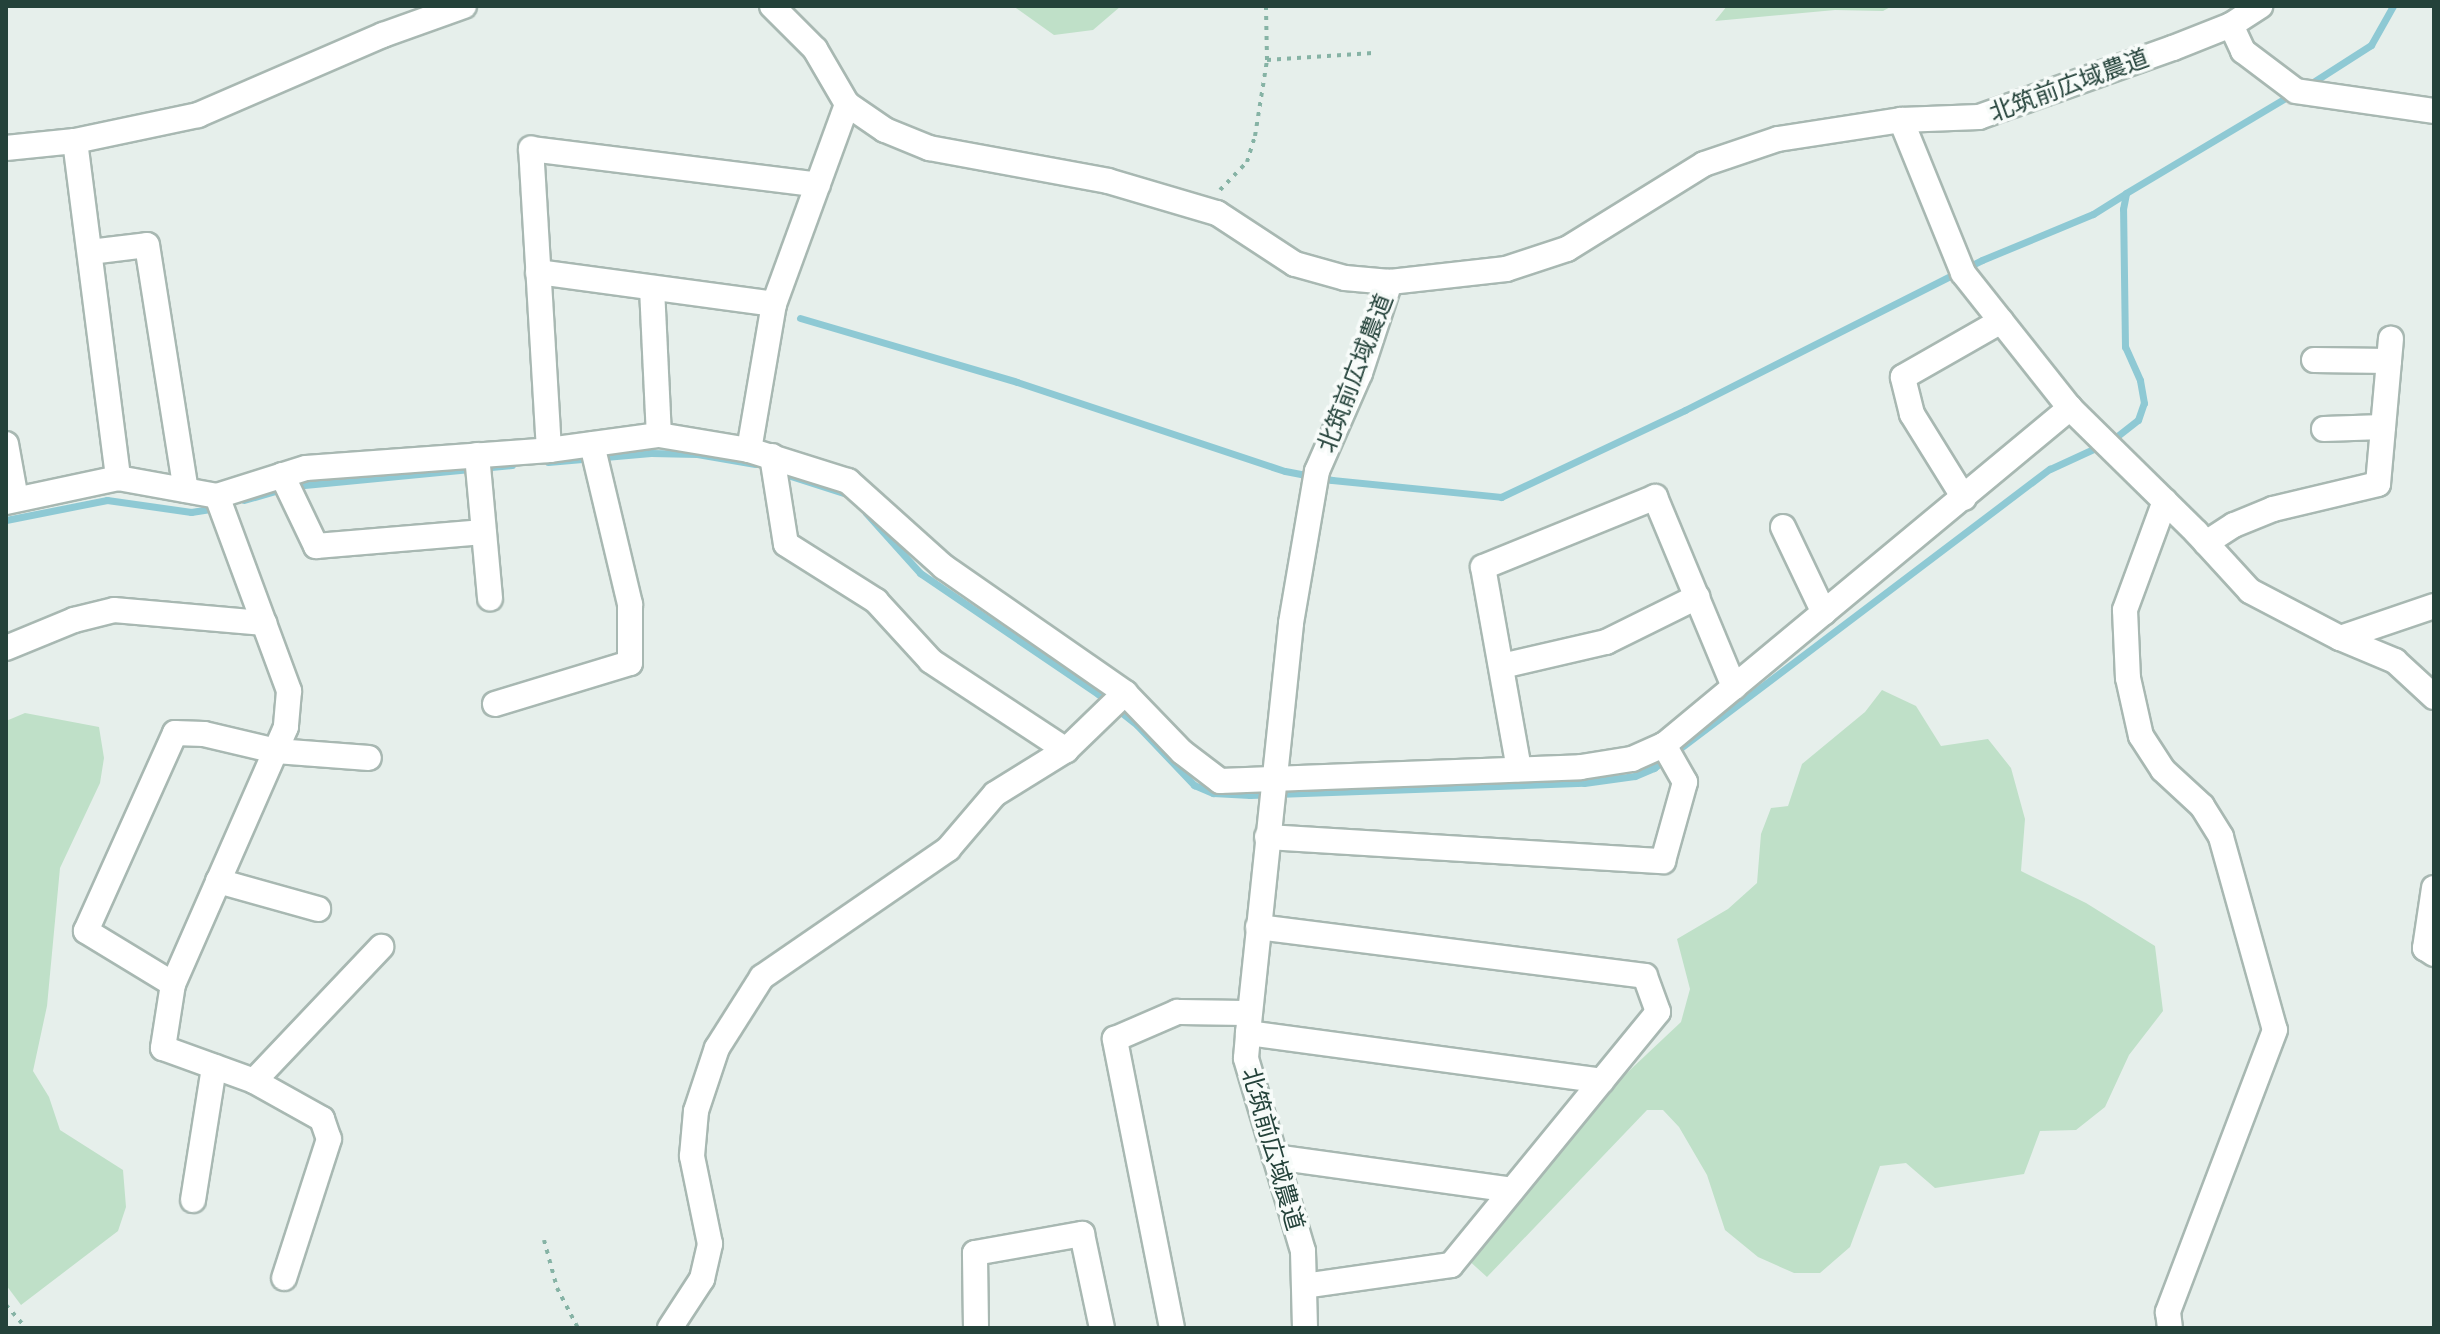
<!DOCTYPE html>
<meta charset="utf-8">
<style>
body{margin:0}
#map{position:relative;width:2440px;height:1334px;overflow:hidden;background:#e6efeb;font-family:Ubuntu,"Noto Sans JP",sans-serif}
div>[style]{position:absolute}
.green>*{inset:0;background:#bfe0c8}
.stream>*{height:7px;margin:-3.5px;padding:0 3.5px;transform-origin:3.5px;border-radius:3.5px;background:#8ec9d4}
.path>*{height:4px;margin-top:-2px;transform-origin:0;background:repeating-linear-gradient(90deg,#86b3a5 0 4px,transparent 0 10px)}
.roads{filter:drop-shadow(2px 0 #a8b8b2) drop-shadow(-2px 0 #a8b8b2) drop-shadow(0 2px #a8b8b2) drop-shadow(0 -2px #a8b8b2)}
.minor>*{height:24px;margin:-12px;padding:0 12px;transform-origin:12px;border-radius:12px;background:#fff}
span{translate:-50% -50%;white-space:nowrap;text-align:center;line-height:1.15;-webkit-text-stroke:7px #f7fbf9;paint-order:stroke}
.street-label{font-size:24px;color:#24423a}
.frame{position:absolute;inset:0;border:8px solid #24423a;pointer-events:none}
</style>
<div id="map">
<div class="green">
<i style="clip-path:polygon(1013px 6px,1121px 6px,1093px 30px,1054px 35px)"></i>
<i style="clip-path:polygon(1727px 6px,1892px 6px,1883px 11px,1835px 10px,1715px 21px)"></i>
<i style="clip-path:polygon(1882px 690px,1916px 706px,1941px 746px,1988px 739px,2011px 768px,2025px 819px,2021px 871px,2086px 903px,2155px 946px,2163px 1011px,2129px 1055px,2105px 1107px,2076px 1130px,2040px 1131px,2024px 1174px,1935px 1188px,1906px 1163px,1880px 1166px,1850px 1247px,1820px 1273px,1794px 1273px,1758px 1257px,1725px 1230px,1707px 1175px,1679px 1127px,1663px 1110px,1647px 1110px,1487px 1277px,1466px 1258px,1596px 1102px,1681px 1022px,1690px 989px,1677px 939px,1728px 909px,1757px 883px,1761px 834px,1771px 808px,1788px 806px,1802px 764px,1865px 712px)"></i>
<i style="clip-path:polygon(25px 713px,99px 727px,104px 758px,100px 783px,60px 868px,47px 1006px,33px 1071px,49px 1097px,60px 1130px,123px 1170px,126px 1207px,118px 1231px,21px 1305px,6px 1285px,6px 721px)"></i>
</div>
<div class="stream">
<i style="left:2307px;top:86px;width:76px;rotate:-32.6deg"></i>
<i style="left:2371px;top:45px;width:45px;rotate:-60.6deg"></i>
<i style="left:800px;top:318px;width:226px;rotate:16.4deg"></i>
<i style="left:1017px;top:382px;width:282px;rotate:18.4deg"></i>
<i style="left:1285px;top:471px;width:48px;rotate:10.8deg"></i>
<i style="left:1332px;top:480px;width:170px;rotate:5.7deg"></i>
<i style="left:1501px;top:497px;width:204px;rotate:-25.3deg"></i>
<i style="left:1685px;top:410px;width:333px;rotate:-26.8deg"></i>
<i style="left:1982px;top:260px;width:120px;rotate:-22.5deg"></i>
<i style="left:2093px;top:214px;width:39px;rotate:-32deg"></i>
<i style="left:2111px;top:441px;width:34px;rotate:-38deg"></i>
<i style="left:2138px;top:420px;width:18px;rotate:-71deg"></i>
<i style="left:2144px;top:403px;width:23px;rotate:-100deg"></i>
<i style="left:2140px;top:380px;width:36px;rotate:-114deg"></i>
<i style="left:2125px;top:347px;width:138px;rotate:-90.8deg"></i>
<i style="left:2123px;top:209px;width:16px;rotate:-79deg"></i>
<i style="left:2126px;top:193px;width:193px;rotate:-30.8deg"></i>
<i style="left:548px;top:462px;width:103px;rotate:-5deg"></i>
<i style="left:651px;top:453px;width:46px;rotate:1.2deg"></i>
<i style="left:697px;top:454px;width:59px;rotate:9.8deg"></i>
<i style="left:778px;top:472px;width:76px;rotate:17.7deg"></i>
<i style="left:294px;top:486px;width:219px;rotate:-5.5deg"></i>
<i style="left:244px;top:500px;width:40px;rotate:-16deg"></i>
<i style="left:866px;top:513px;width:81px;rotate:48deg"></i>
<i style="left:920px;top:573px;width:215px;rotate:34.2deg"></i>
<i style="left:1098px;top:694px;width:50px;rotate:38.5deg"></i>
<i style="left:1137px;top:725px;width:83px;rotate:46.5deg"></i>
<i style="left:1194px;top:785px;width:21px;rotate:23deg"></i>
<i style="left:1213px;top:793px;width:37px;rotate:3deg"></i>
<i style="left:1250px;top:795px;width:334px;rotate:-2.1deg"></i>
<i style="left:1584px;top:783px;width:51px;rotate:-7.8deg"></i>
<i style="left:1635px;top:776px;width:21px;rotate:-23deg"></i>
<i style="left:1654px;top:768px;width:496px;rotate:-37.1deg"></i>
<i style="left:2050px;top:469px;width:55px;rotate:-24.7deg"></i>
<i style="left:6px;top:520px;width:103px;rotate:-11.2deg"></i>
<i style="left:107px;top:500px;width:85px;rotate:8.1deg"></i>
<i style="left:191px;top:512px;width:26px;rotate:-9deg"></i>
</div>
<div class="path">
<i style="left:1267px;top:60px;width:106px;rotate:-3.8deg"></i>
<i style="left:1220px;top:190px;width:39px;rotate:-46deg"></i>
<i style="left:1247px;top:162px;width:27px;rotate:-73deg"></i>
<i style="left:1255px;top:136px;width:77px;rotate:-81deg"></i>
<i style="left:1267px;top:60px;width:54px;rotate:-91.1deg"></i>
<i style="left:544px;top:1240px;width:50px;rotate:74.8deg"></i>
<i style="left:557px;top:1288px;width:45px;rotate:62.3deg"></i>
<i style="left:6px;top:1305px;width:30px;rotate:49deg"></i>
</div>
<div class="roads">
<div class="minor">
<i style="left:772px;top:6px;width:61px;rotate:45deg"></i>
<i style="left:815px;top:49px;width:64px;rotate:59.8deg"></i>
<i style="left:847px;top:104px;width:46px;rotate:34.4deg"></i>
<i style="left:885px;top:130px;width:48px;rotate:22.2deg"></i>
<i style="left:929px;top:148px;width:182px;rotate:10.4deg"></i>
<i style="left:1108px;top:181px;width:114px;rotate:16.4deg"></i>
<i style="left:1217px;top:213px;width:93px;rotate:33.2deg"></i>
<i style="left:1295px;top:264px;width:52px;rotate:15.6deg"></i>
<i style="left:1345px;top:278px;width:45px;rotate:5.1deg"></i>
<i style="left:1390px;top:282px;width:117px;rotate:-6.4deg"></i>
<i style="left:1506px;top:269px;width:64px;rotate:-18.2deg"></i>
<i style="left:1567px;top:249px;width:161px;rotate:-31.8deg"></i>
<i style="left:1704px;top:164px;width:78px;rotate:-18.7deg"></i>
<i style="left:1778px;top:139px;width:124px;rotate:-8.8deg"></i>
<i style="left:1901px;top:120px;width:78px;rotate:-2.2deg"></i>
<i style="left:1979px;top:117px;width:206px;rotate:-19.6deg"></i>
<i style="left:2173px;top:48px;width:62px;rotate:-21.6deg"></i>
<i style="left:2231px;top:25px;width:35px;rotate:-33deg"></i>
<i style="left:2231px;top:25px;width:29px;rotate:65deg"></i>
<i style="left:2243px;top:51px;width:66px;rotate:37deg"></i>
<i style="left:2296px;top:91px;width:139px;rotate:8.2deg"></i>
<i style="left:1901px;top:120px;width:165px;rotate:67.9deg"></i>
<i style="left:1963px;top:273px;width:172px;rotate:51.6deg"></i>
<i style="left:2070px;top:408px;width:177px;rotate:44.5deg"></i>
<i style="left:2196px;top:532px;width:80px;rotate:47.5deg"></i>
<i style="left:2250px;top:591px;width:102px;rotate:27.6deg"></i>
<i style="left:2340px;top:638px;width:60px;rotate:22.7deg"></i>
<i style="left:2395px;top:661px;width:53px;rotate:42.7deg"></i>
<i style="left:75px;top:141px;width:340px;rotate:82.7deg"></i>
<i style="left:6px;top:148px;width:69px;rotate:-5.8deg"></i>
<i style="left:75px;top:141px;width:126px;rotate:-11.9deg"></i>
<i style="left:198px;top:115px;width:202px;rotate:-23.4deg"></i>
<i style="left:383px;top:35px;width:86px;rotate:-19.7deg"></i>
<i style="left:90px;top:252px;width:57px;rotate:-7deg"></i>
<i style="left:147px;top:245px;width:248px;rotate:81deg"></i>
<i style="left:538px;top:272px;width:238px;rotate:7.7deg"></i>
<i style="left:652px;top:288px;width:147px;rotate:87.3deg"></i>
<i style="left:2314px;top:360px;width:75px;rotate:0.8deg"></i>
<i style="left:2324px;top:429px;width:59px;rotate:-1.9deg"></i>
<i style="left:6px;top:444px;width:56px;rotate:79.7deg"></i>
<i style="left:549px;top:450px;width:302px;rotate:-93.4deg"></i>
<i style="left:531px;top:149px;width:289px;rotate:7.1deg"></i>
<i style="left:749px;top:450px;width:148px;rotate:-80.3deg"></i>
<i style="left:774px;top:304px;width:213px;rotate:-69.9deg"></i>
<i style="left:477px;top:455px;width:144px;rotate:84.8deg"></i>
<i style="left:772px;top:456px;width:89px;rotate:81deg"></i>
<i style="left:786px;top:544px;width:107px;rotate:32.3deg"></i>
<i style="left:876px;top:601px;width:81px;rotate:47.5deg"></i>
<i style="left:931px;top:661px;width:162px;rotate:33.4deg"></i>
<i style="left:282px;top:475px;width:79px;rotate:64.4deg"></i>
<i style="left:316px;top:546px;width:168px;rotate:-4.8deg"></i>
<i style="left:217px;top:496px;width:208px;rotate:69.7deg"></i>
<i style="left:289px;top:691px;width:36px;rotate:95deg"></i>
<i style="left:286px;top:727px;width:281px;rotate:113.7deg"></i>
<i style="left:173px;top:984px;width:65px;rotate:98.9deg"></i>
<i style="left:163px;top:1048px;width:97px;rotate:19.9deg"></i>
<i style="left:254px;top:1081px;width:185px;rotate:-46.5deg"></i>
<i style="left:1964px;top:498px;width:99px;rotate:-121.8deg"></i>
<i style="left:1912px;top:414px;width:38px;rotate:-104deg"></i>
<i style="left:1903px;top:377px;width:113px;rotate:-29.7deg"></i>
<i style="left:2165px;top:501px;width:116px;rotate:110.2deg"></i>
<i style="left:2125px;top:610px;width:68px;rotate:87.5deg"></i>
<i style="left:2128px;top:678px;width:59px;rotate:77.4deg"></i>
<i style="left:2141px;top:736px;width:40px;rotate:57.1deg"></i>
<i style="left:2163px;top:770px;width:53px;rotate:42.7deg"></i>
<i style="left:2202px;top:806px;width:36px;rotate:58deg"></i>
<i style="left:2221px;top:837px;width:200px;rotate:74.4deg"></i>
<i style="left:2275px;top:1030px;width:302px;rotate:110.8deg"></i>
<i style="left:2168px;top:1312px;width:16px;rotate:83deg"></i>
<i style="left:6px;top:502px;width:115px;rotate:-12.1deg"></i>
<i style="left:118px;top:478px;width:101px;rotate:10.3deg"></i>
<i style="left:217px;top:496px;width:93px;rotate:-17.5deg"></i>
<i style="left:306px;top:468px;width:244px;rotate:-4.2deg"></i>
<i style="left:549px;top:450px;width:111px;rotate:-7.8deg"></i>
<i style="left:659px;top:435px;width:91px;rotate:9.5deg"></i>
<i style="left:749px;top:450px;width:104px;rotate:17.4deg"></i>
<i style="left:848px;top:481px;width:129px;rotate:41.9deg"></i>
<i style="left:944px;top:567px;width:221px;rotate:34.8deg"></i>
<i style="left:1125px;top:693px;width:82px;rotate:46deg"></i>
<i style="left:1182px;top:752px;width:48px;rotate:37.3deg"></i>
<i style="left:1220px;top:781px;width:361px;rotate:-2.2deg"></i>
<i style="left:1581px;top:767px;width:52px;rotate:-8.9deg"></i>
<i style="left:1632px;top:759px;width:35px;rotate:-24deg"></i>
<i style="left:1664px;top:745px;width:528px;rotate:-39.69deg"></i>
<i style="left:1783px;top:527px;width:95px;rotate:64.5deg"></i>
<i style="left:2206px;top:543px;width:33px;rotate:-33deg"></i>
<i style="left:2234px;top:525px;width:42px;rotate:-22.3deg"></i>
<i style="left:2273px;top:509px;width:108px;rotate:-13.4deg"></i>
<i style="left:2378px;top:484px;width:146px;rotate:-84.9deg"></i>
<i style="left:2340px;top:638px;width:99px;rotate:-18.8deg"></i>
<i style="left:6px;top:648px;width:74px;rotate:-22.4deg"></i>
<i style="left:74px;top:620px;width:41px;rotate:-14deg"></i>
<i style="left:114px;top:610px;width:151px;rotate:5deg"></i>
<i style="left:1502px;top:666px;width:107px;rotate:-13deg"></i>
<i style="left:1606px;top:642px;width:102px;rotate:-26.3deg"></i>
<i style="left:495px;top:704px;width:141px;rotate:-16.9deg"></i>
<i style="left:630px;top:663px;width:59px;rotate:-90deg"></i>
<i style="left:630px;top:604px;width:164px;rotate:-103.4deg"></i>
<i style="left:1519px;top:769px;width:205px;rotate:-100.1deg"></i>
<i style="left:1483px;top:567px;width:186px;rotate:-22.1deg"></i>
<i style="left:1655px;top:497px;width:206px;rotate:67.4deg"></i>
<i style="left:1267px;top:837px;width:397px;rotate:3.5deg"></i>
<i style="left:1663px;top:861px;width:82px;rotate:-74.4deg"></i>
<i style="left:1685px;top:782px;width:43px;rotate:-119.6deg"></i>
<i style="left:218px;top:881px;width:104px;rotate:15.6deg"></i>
<i style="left:2434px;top:888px;width:61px;rotate:98.5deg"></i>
<i style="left:2425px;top:948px;width:11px;rotate:34deg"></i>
<i style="left:1258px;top:927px;width:390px;rotate:7.2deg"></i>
<i style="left:1645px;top:976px;width:38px;rotate:70deg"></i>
<i style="left:1658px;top:1012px;width:327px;rotate:129.3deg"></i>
<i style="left:1451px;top:1265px;width:148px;rotate:171.9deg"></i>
<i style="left:173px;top:984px;width:102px;rotate:-148.7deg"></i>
<i style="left:86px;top:931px;width:217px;rotate:-65.8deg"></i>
<i style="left:175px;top:733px;width:29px;rotate:2deg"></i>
<i style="left:204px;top:734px;width:74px;rotate:13.3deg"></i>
<i style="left:276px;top:751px;width:93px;rotate:4.3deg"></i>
<i style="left:1248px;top:1033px;width:357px;rotate:7.7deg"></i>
<i style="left:254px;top:1081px;width:78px;rotate:29.2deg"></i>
<i style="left:322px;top:1119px;width:21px;rotate:71deg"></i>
<i style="left:329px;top:1139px;width:146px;rotate:107.9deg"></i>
<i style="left:1275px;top:1157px;width:239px;rotate:7.9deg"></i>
<i style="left:193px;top:1200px;width:135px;rotate:-81deg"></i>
<i style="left:670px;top:1328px;width:59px;rotate:-56.9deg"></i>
<i style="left:702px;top:1279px;width:36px;rotate:-77deg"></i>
<i style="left:710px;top:1244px;width:90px;rotate:-101.6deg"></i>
<i style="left:692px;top:1156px;width:45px;rotate:-84.9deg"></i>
<i style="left:696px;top:1111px;width:66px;rotate:-71.6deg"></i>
<i style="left:717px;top:1048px;width:84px;rotate:-57.6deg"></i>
<i style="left:762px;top:977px;width:226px;rotate:-34.5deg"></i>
<i style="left:948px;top:849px;width:72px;rotate:-49.5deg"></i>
<i style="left:995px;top:794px;width:84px;rotate:-31.8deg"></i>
<i style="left:1066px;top:750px;width:82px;rotate:-44deg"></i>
<i style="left:976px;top:1328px;width:75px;rotate:-90.8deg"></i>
<i style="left:975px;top:1253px;width:109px;rotate:-10.1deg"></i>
<i style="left:1082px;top:1234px;width:96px;rotate:78deg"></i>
<i style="left:1172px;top:1328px;width:295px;rotate:-101.2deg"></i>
<i style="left:1115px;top:1039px;width:68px;rotate:-23.5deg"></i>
<i style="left:1177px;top:1012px;width:72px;rotate:0.8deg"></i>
<i style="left:1305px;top:1328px;width:77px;rotate:-91.5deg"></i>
<i style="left:1303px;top:1251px;width:201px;rotate:-106.5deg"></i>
<i style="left:1246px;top:1058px;width:25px;rotate:-85deg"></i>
<i style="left:1248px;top:1033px;width:412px;rotate:-84deg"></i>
<i style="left:1291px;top:623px;width:154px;rotate:-80.3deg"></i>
<i style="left:1317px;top:471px;width:107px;rotate:-66.3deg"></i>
<i style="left:1360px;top:373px;width:96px;rotate:-71.8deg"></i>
</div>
</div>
<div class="street-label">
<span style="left:2069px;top:85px;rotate:-20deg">北筑前広域農道</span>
<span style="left:1355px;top:373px;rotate:-69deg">北筑前広域農道</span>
<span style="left:1273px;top:1149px;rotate:74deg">北筑前広域農道</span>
</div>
<div class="frame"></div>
</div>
